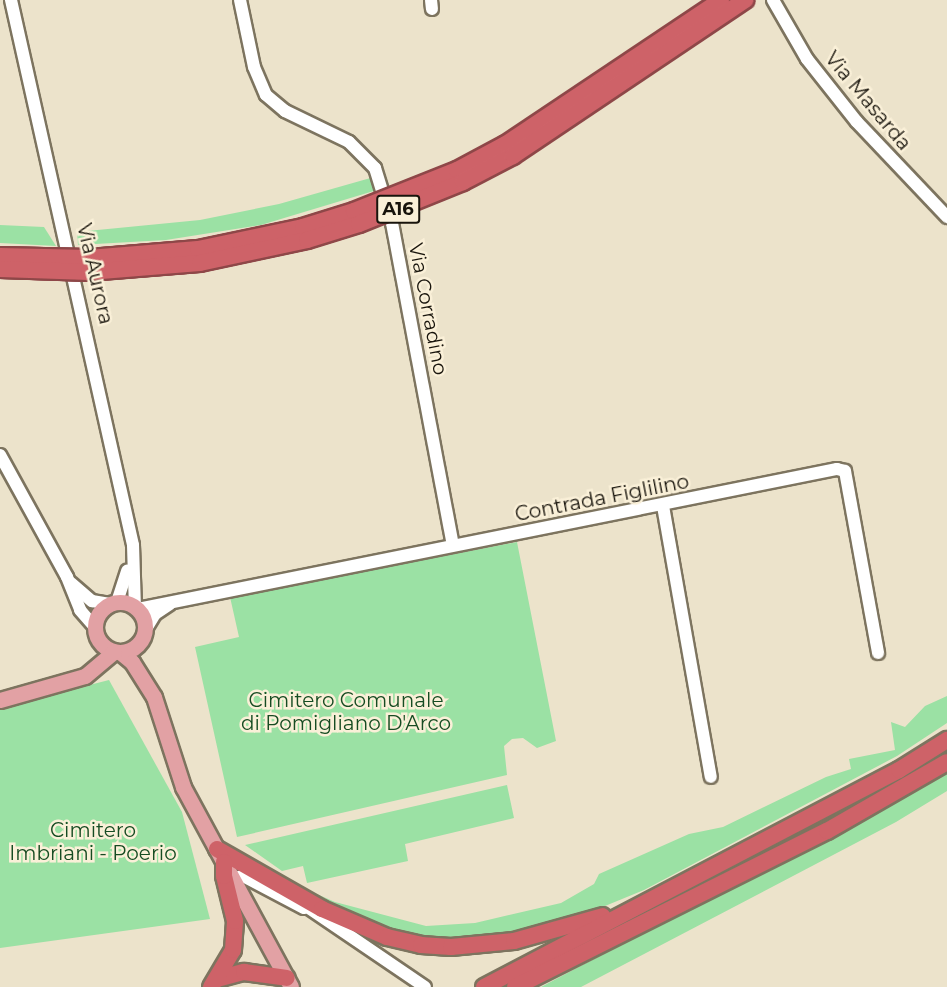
<!DOCTYPE html>
<style>
body{margin:0}
#map{position:relative;width:947px;height:987px;overflow:hidden;background:#ece3cb;font-family:Montserrat,sans-serif}
div>[style]{position:absolute}
.green>*{inset:0;background:#9be1a4}
.roads{filter:drop-shadow(2px 0 #7d745f) drop-shadow(-2px 0 #7d745f) drop-shadow(0 2px #7d745f) drop-shadow(0 -2px #7d745f)}
.minor>*{height:12px;margin:-6px;padding:0 6px;transform-origin:6px;border-radius:6px;background:#fff}
.major>*{height:15px;margin:-7.5px;padding:0 7.5px;transform-origin:7.5px;border-radius:7.5px;background:#e2a1a4}
.major>.ring{margin:-7.5px;padding:0;box-sizing:content-box;background:none;border:15px solid #e2a1a4;border-radius:50%}
.highway>*{height:16px;margin:-8px;padding:0 8px;transform-origin:8px;border-radius:8px;background:#ce6268}
.bridges{filter:drop-shadow(2px 0 #8e4748) drop-shadow(-2px 0 #8e4748) drop-shadow(0 2px #8e4748) drop-shadow(0 -2px #8e4748)}
.highway-bridge>*{height:16px;margin:-8px;padding:0 8px;transform-origin:8px;border-radius:8px;background:#ce6268}
span{translate:-50% -50%;white-space:nowrap;text-align:center;line-height:1.15;-webkit-text-stroke:5px #faf0d8;paint-order:stroke}
.shield-label span{padding:2px 4px;background:#faf0d8;border:2px solid;border-radius:4px;-webkit-text-stroke-width:0}
.shield-label{font-size:18px;color:#18140c;font-weight:700}
.street-label{font-size:20px;color:#18140c}
.park-label{font-size:20px;color:#164c22}
</style>
<div id="map">
<div class="green">
<i style="clip-path:polygon(374px 177px,377px 190px,261px 225px,166px 240px,78px 245px,77px 232px,200px 220px,279px 204px)"></i>
<i style="clip-path:polygon(0 225px,44px 227px,56px 246px,0 243px)"></i>
<i style="clip-path:polygon(517px 542px,556px 741px,537px 748px,523px 738px,512px 739px,504px 746px,507px 775px,237px 837px,195px 647px,239px 637px,230px 597px)"></i>
<i style="clip-path:polygon(109px 680px,182px 812px,210px 919px,0 948px,0 708px)"></i>
<i style="clip-path:polygon(947px 696px,947px 723px,897px 756px,644px 890px,566px 922px,538px 930px,444px 941px,391px 932px,348px 915px,294px 884px,335px 902px,426px 926px,475px 923px,561px 903px,594px 884px,599px 874px,689px 834px,723px 827px,826px 777px,851px 769px,849px 759px,895px 750px,891px 722px,905px 727px,925px 706px)"></i>
<i style="clip-path:polygon(947px 765px,947px 791px,896px 822px,581px 987px,541px 987px,854px 821px)"></i>
<i style="clip-path:polygon(507px 785px,514px 818px,405px 844px,408px 861px,307px 883px,303px 866px,282px 871px,245px 845px)"></i>
</div>
<div class="roads">
<div class="minor">
<i style="left:11px;top:0;width:558px;rotate:77.38deg"></i>
<i style="left:133px;top:545px;width:62px;rotate:88.2deg"></i>
<i style="left:240px;top:0;width:68px;rotate:78.2deg"></i>
<i style="left:254px;top:67px;width:30px;rotate:67deg"></i>
<i style="left:266px;top:95px;width:25px;rotate:40deg"></i>
<i style="left:285px;top:111px;width:71px;rotate:25.8deg"></i>
<i style="left:349px;top:142px;width:37px;rotate:45deg"></i>
<i style="left:375px;top:168px;width:58px;rotate:72.8deg"></i>
<i style="left:392px;top:223px;width:328px;rotate:79.3deg"></i>
<i style="left:431px;top:0;width:9px;rotate:84deg"></i>
<i style="left:773px;top:0;width:68px;rotate:60deg"></i>
<i style="left:807px;top:59px;width:80px;rotate:51.6deg"></i>
<i style="left:857px;top:122px;width:131px;rotate:46.5deg"></i>
<i style="left:0;top:455px;width:139px;rotate:61.2deg"></i>
<i style="left:67px;top:577px;width:35px;rotate:68deg"></i>
<i style="left:80px;top:610px;width:23px;rotate:49deg"></i>
<i style="left:663px;top:506px;width:275px;rotate:80deg"></i>
<i style="left:71px;top:583px;width:28px;rotate:41deg"></i>
<i style="left:92px;top:601px;width:18px;rotate:9deg"></i>
<i style="left:117px;top:602px;width:33px;rotate:-72deg"></i>
<i style="left:138px;top:609px;width:713px;rotate:-11.33deg"></i>
<i style="left:837px;top:469px;width:8px;rotate:14deg"></i>
<i style="left:845px;top:471px;width:185px;rotate:79.7deg"></i>
<i style="left:146px;top:629px;width:17px;rotate:-59deg"></i>
<i style="left:155px;top:614px;width:18px;rotate:-34deg"></i>
<i style="left:234px;top:878px;width:9px;rotate:-13deg"></i>
<i style="left:243px;top:876px;width:69px;rotate:27.7deg"></i>
<i style="left:300px;top:902px;width:151px;rotate:34.2deg"></i>
</div>
<div class="major">
<i class="ring" style="left:95px;top:602px;width:35px;height:35px"></i>
<i style="left:121px;top:653px;width:14px;rotate:39deg"></i>
<i style="left:132px;top:662px;width:41px;rotate:57.8deg"></i>
<i style="left:154px;top:697px;width:95px;rotate:72.1deg"></i>
<i style="left:183px;top:787px;width:227px;rotate:61.6deg"></i>
<i style="left:0;top:700px;width:88px;rotate:-15.8deg"></i>
<i style="left:85px;top:676px;width:38px;rotate:-40deg"></i>
</div>
<div class="highway">
<i style="left:217px;top:849px;width:121px;rotate:29.7deg"></i>
<i style="left:322px;top:909px;width:71px;rotate:23.3deg"></i>
<i style="left:387px;top:937px;width:35px;rotate:13deg"></i>
<i style="left:421px;top:945px;width:30px;rotate:4deg"></i>
<i style="left:451px;top:947px;width:63px;rotate:-5.4deg"></i>
<i style="left:514px;top:941px;width:92px;rotate:-15.7deg"></i>
<i style="left:217px;top:979px;width:28px;rotate:-15deg"></i>
<i style="left:244px;top:972px;width:43px;rotate:7.9deg"></i>
<i style="left:211px;top:987px;width:43px;rotate:-59.3deg"></i>
<i style="left:233px;top:950px;width:29px;rotate:-86deg"></i>
<i style="left:235px;top:921px;width:46px;rotate:-103.7deg"></i>
<i style="left:224px;top:876px;width:14px;rotate:-90deg"></i>
<i style="left:484px;top:987px;width:468px;rotate:-27.6deg"></i>
<i style="left:899px;top:770px;width:57px;rotate:-32deg"></i>
<i style="left:515px;top:987px;width:349px;rotate:-26.6deg"></i>
<i style="left:827px;top:831px;width:138px;rotate:-29.9deg"></i>
</div>
</div>
<div class="bridges">
<div class="highway-bridge">
<i style="left:0;top:256px;width:89px;rotate:1.3deg"></i>
<i style="left:89px;top:258px;width:109px;rotate:-4.7deg"></i>
<i style="left:198px;top:249px;width:107px;rotate:-11.8deg"></i>
<i style="left:303px;top:227px;width:53px;rotate:-17.4deg"></i>
<i style="left:354px;top:211px;width:111px;rotate:-21.7deg"></i>
<i style="left:457px;top:170px;width:55px;rotate:-28deg"></i>
<i style="left:506px;top:144px;width:259px;rotate:-33.8deg"></i>
<i style="left:0;top:269px;width:89px;rotate:1.9deg"></i>
<i style="left:89px;top:272px;width:111px;rotate:-4.6deg"></i>
<i style="left:200px;top:263px;width:109px;rotate:-12.1deg"></i>
<i style="left:307px;top:240px;width:54px;rotate:-17.1deg"></i>
<i style="left:359px;top:224px;width:112px;rotate:-22deg"></i>
<i style="left:463px;top:182px;width:56px;rotate:-27.5deg"></i>
<i style="left:513px;top:156px;width:280px;rotate:-33.9deg"></i>
</div>
</div>
<div class="shield-label">
<span style="left:398px;top:209px">A16</span>
</div>
<div class="street-label">
<span style="left:868px;top:101px;rotate:50deg">Via Masarda</span>
<span style="left:95px;top:274px;rotate:77deg">Via Aurora</span>
<span style="left:428px;top:309px;rotate:79deg">Via Corradino</span>
<span style="left:602px;top:498px;rotate:-11deg">Contrada Figlilino</span>
</div>
<div class="park-label">
<span style="left:346px;top:712px">Cimitero Comunale<br>di Pomigliano D'Arco</span>
<span style="left:93px;top:842px">Cimitero<br>Imbriani - Poerio</span>
</div>
</div>
